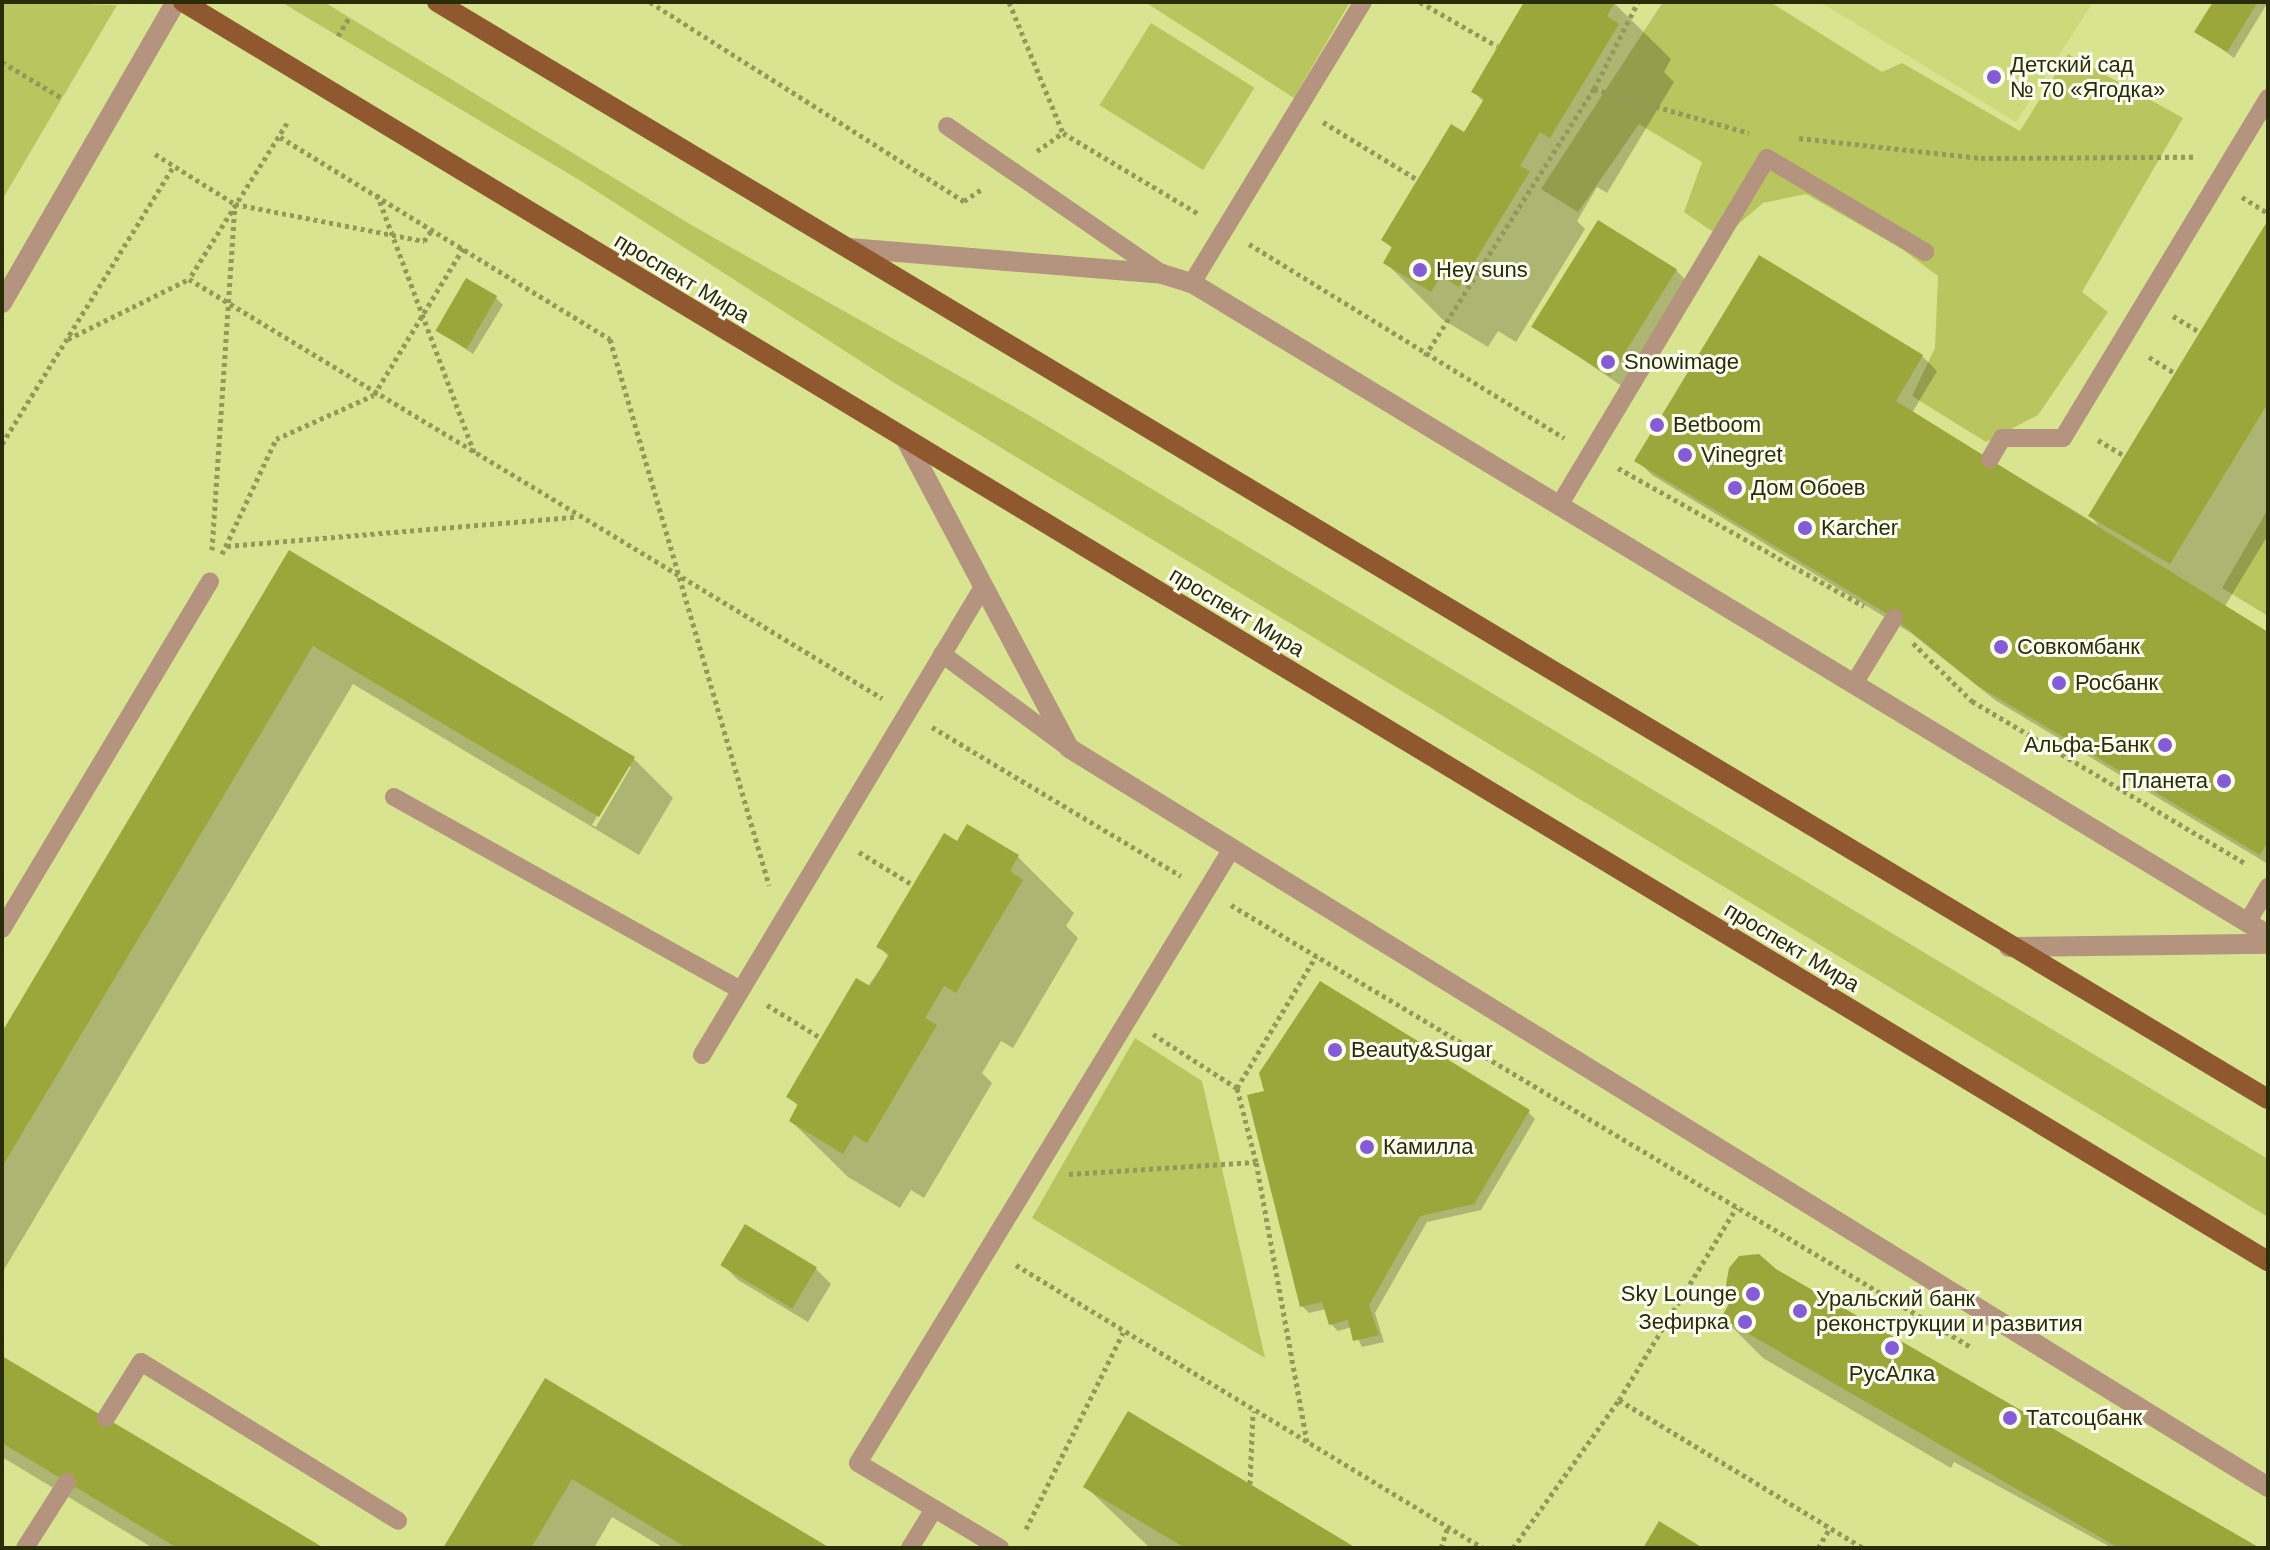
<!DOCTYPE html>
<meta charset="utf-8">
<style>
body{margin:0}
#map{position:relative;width:2270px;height:1550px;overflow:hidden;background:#d8e48f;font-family:Arial,sans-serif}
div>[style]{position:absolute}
.built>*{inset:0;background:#cdda7c}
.green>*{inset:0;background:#b9c55e;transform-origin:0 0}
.shadow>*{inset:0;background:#0003}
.building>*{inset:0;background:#9ba63b;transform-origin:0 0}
.path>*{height:5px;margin-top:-2.5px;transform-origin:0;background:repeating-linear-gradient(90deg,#929a59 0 4px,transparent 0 8px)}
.service>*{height:18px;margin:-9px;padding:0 9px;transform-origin:9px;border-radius:9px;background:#b4947f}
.minor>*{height:20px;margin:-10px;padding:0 10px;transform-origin:10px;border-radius:10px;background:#b4947f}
.tertiary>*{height:20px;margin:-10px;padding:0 10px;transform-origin:10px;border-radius:10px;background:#b4947f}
.primary>*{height:20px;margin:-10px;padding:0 10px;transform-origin:10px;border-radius:10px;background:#90582f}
.dots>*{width:22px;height:22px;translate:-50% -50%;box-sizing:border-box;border:4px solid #fbfeee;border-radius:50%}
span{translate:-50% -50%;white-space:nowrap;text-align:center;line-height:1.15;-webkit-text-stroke:6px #fbfeee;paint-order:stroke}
.poi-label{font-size:22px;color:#292c08}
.left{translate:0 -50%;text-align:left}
.right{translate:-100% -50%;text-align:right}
.street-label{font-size:22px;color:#292c08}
.frame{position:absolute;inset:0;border:4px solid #292c08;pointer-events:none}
</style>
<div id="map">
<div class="built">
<i style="clip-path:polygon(1820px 2px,2093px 2px,2016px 122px)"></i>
</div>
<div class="green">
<i style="clip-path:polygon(2px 2px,117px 5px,2px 200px)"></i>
<i style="clip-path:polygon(281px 2px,324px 2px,693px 226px,1032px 417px,2268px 1159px,2268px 1217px,893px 382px,581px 181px)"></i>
<i style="clip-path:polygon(1145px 2px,1350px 2px,1294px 98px)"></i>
<i style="clip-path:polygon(1663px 2px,1770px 2px,1882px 72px,1902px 63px,2020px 131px,2068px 54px,2183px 118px,2082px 292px,2108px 312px,2038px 415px,1986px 442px,1912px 396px,1935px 348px,1938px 276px,1902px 249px,1806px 194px,1763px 203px,1722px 238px,1684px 212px,1702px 162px,1639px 124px,1578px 212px,1541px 189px)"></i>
<i style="left:1151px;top:23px;width:122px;height:97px;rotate:32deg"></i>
<i style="clip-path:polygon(2268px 509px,2268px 616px,2222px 588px)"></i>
<i style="clip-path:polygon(1135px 1038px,1202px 1081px,1265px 1358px,1032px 1218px)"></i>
</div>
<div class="shadow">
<i style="clip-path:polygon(1527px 2px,1613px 2px,1671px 59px,1664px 72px,1674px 82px,1607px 193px,1597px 187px,1577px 221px,1585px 229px,1516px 342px,1498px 331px,1488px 347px,1442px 319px,1385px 262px,1393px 249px,1384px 240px,1465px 135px,1485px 103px,1473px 91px)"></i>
<i style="clip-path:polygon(2215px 2px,2268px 2px,2234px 58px,2197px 31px)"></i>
<i style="clip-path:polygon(2268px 224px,2268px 535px,2225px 606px,2268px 634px,2268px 864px,1995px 700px,1911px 633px,1652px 475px,1637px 460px,1922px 356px,1937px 371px,1912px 413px,2098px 525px,2091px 516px)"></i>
<i style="clip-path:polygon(1676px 270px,1690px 285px,1626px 389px,1535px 327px)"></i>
<i style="clip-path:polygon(496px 298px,503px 305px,473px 354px,437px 330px)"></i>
<i style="clip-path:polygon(evenodd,290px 553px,633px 758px,673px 798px,639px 855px,353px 684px,2px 1273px,2px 1036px,290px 553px,626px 767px,631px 767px,596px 827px,592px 825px,626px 767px)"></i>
<i style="clip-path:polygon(958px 843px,1018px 857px,1074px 913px,1066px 926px,1078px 938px,1013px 1048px,1001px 1041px,982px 1073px,992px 1083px,924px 1198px,911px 1190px,900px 1208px,848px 1177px,791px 1121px,799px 1107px,788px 1096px,889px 957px,879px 946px)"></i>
<i style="clip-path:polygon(1528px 1112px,1535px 1119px,1481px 1210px,1427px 1222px,1375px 1313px,1384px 1342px,1362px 1347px,1352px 1327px,1338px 1331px,1331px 1324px,1326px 1309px,1309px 1313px,1302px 1306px)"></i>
<i style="clip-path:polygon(745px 1227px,816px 1269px,831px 1284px,808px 1322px,738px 1280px,723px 1265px)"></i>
<i style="clip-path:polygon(1775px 1271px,2104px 1458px,2256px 1548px,2112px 1548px,1954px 1462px,1951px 1468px,1763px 1358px,1723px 1318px)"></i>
<i style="clip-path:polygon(2px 1358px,320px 1548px,153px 1548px,2px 1457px)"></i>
<i style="clip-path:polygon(545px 1380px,826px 1548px,664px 1548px,612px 1517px,594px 1548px,446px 1548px)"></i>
<i style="clip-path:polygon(1085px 1486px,1352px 1548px,1150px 1548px)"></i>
</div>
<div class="building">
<i style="clip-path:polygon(1524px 2px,1615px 2px,1607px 16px,1619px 24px,1550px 138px,1540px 132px,1520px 166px,1530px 171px,1459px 287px,1441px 276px,1431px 292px,1383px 263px,1392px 247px,1381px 240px,1451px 124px,1464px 132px,1484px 99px,1471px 92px)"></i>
<i style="clip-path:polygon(2213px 2px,2258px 2px,2227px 52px,2194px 32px)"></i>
<i style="left:1598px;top:220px;width:93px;height:126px;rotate:32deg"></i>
<i style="clip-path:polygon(2268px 220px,2268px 403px,2170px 564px,2088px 516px)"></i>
<i style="clip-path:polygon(1759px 255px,1923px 355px,1896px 401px,2268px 632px,2268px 842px,2260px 855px,1978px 686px,1894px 618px,1634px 461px)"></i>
<i style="left:466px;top:278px;width:36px;height:61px;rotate:30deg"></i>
<i style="clip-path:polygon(289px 550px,635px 757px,599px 817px,313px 646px,2px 1167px,2px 1032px)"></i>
<i style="clip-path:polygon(967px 824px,1019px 855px,1010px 871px,1023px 880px,956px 993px,944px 986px,925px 1018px,937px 1025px,867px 1143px,854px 1135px,843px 1154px,789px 1121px,798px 1104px,786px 1097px,856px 978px,870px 986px,889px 954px,876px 947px,944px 833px,957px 841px)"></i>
<i style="clip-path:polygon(1320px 981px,1530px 1110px,1474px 1204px,1420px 1216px,1369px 1305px,1379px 1335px,1353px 1341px,1348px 1320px,1329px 1325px,1322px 1302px,1300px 1307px,1247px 1095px,1264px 1091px,1259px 1073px)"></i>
<i style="left:745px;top:1224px;width:84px;height:48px;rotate:31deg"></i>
<i style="clip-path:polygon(1759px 1254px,1776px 1269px,2260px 1548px,2119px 1548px,1721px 1318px,1731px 1300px,1726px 1285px,1729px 1268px,1739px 1256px)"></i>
<i style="clip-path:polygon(2px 1356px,324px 1548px,177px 1548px,2px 1443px)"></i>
<i style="clip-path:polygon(545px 1378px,830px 1548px,687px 1548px,572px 1479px,531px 1548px,443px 1548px)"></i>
<i style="clip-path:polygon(1128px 1411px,1250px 1484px,1356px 1548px,1185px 1548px,1083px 1487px)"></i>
<i style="clip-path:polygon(1659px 1521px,1703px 1548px,1643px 1548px)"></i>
</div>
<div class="path">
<i style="left:650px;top:2px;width:372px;rotate:32.4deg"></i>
<i style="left:964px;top:201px;width:23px;rotate:-34deg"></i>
<i style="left:1009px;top:2px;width:142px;rotate:67.6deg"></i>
<i style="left:1063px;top:133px;width:158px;rotate:30.8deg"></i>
<i style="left:1420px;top:2px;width:89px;rotate:29.7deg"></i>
<i style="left:338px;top:36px;width:21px;rotate:-59deg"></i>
<i style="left:2px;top:62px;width:70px;rotate:31deg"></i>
<i style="left:1594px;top:89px;width:161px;rotate:15.8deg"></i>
<i style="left:1323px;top:122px;width:111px;rotate:31.4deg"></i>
<i style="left:287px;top:123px;width:184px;rotate:122.1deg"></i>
<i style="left:189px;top:279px;width:810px;rotate:31.16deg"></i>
<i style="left:280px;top:137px;width:387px;rotate:31.5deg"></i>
<i style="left:610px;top:339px;width:569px;rotate:73.76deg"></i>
<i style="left:1799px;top:138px;width:183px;rotate:6.3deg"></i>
<i style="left:1981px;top:158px;width:215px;rotate:-0.3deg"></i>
<i style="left:1037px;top:151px;width:32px;rotate:-35deg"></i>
<i style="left:155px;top:154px;width:94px;rotate:32deg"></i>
<i style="left:235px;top:204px;width:193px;rotate:11.1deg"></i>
<i style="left:424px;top:241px;width:16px;rotate:-55deg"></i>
<i style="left:377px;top:194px;width:279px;rotate:69.4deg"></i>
<i style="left:2242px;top:197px;width:31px;rotate:32deg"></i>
<i style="left:1249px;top:244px;width:370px;rotate:31.6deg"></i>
<i style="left:2173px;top:316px;width:31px;rotate:31deg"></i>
<i style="left:68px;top:339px;width:135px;rotate:-26.4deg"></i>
<i style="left:1425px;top:356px;width:316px;rotate:-57.7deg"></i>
<i style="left:1594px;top:89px;width:97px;rotate:-63.2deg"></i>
<i style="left:2149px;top:357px;width:31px;rotate:32deg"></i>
<i style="left:2098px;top:440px;width:31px;rotate:31deg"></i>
<i style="left:2px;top:444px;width:327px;rotate:-58.3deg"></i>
<i style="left:1618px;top:468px;width:282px;rotate:29.3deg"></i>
<i style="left:227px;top:546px;width:350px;rotate:-4.8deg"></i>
<i style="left:212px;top:550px;width:346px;rotate:-86.2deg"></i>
<i style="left:222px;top:554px;width:127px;rotate:-64.8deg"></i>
<i style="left:276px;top:439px;width:107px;rotate:-24.2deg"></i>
<i style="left:374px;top:395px;width:173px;rotate:-58.7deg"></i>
<i style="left:1913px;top:643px;width:83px;rotate:44.5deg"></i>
<i style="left:1972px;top:701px;width:319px;rotate:30.7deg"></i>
<i style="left:932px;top:727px;width:290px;rotate:30.9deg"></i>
<i style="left:859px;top:852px;width:63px;rotate:31.4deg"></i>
<i style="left:1231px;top:905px;width:862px;rotate:30.85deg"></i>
<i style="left:767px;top:1005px;width:63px;rotate:31.4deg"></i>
<i style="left:1153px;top:1034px;width:100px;rotate:32.7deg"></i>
<i style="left:1069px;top:1174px;width:186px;rotate:-3.7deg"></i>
<i style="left:1016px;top:1265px;width:546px;rotate:31.22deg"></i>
<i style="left:1619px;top:1400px;width:226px;rotate:-58.6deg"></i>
<i style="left:1307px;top:1442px;width:285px;rotate:-100.3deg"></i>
<i style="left:1256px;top:1162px;width:76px;rotate:-104.4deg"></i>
<i style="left:1237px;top:1088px;width:154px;rotate:-59.1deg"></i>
<i style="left:1250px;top:1484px;width:73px;rotate:-87.6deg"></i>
<i style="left:1026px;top:1529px;width:219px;rotate:-63.7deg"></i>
<i style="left:1441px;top:1548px;width:23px;rotate:-72deg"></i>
<i style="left:1513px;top:1548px;width:182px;rotate:-54.4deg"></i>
<i style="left:1619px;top:1400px;width:285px;rotate:31.2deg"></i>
<i style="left:1818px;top:1548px;width:23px;rotate:-59deg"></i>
</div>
<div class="service">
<i style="left:947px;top:126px;width:261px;rotate:34.5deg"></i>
<i style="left:1192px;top:283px;width:329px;rotate:-58.7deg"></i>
<i style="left:1990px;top:459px;width:24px;rotate:-60deg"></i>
<i style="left:2002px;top:438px;width:61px"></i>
<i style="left:2063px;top:438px;width:397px;rotate:-58.9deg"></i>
<i style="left:1560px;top:504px;width:403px;rotate:-59.1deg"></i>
<i style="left:1767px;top:158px;width:184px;rotate:30.7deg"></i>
<i style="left:942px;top:654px;width:158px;rotate:36.5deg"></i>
<i style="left:1855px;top:682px;width:75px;rotate:-58.6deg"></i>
<i style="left:394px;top:797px;width:397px;rotate:29.1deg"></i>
<i style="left:2247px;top:923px;width:42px;rotate:-59.7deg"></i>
<i style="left:2px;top:929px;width:405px;rotate:-59.1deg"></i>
<i style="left:702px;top:1055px;width:546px;rotate:-59.02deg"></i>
<i style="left:106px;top:1418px;width:66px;rotate:-58deg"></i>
<i style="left:141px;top:1362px;width:302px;rotate:31.7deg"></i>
<i style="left:25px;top:1548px;width:78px;rotate:-57.5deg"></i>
<i style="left:910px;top:1548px;width:46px;rotate:-58.4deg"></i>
<i style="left:1000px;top:1548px;width:165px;rotate:-149.1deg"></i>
<i style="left:858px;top:1463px;width:718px;rotate:-58.68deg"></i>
</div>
<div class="minor">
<i style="left:849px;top:248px;width:314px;rotate:4.7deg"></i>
<i style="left:1162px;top:274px;width:31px;rotate:17deg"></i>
<i style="left:1192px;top:283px;width:1258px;rotate:31.21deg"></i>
<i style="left:906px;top:440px;width:348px;rotate:62.1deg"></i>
<i style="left:1069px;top:748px;width:1408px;rotate:31.65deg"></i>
<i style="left:2009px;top:947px;width:259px;rotate:-0.7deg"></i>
</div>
<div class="tertiary">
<i style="left:2px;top:303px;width:348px;rotate:-60deg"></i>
</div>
<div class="primary">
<i style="left:183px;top:2px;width:2436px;rotate:31.13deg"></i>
<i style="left:437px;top:2px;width:2134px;rotate:30.93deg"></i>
</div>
<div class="dots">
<i style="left:1994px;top:77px;background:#835cd6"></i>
<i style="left:1420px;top:270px;background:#835cd6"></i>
<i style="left:1608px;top:362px;background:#835cd6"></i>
<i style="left:1657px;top:425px;background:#835cd6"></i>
<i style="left:1685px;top:455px;background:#835cd6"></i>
<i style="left:1735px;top:488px;background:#835cd6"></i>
<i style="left:1805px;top:528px;background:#835cd6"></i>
<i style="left:2001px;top:647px;background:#835cd6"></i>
<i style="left:2059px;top:683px;background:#835cd6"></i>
<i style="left:2165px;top:745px;background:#835cd6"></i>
<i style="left:2224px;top:781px;background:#835cd6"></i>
<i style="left:1335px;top:1050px;background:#835cd6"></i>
<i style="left:1367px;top:1147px;background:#835cd6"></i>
<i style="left:1753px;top:1294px;background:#835cd6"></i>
<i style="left:1800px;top:1311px;background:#835cd6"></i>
<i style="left:1745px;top:1322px;background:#835cd6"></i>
<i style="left:1892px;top:1348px;background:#835cd6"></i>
<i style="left:2010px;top:1418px;background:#835cd6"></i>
</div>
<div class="poi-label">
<span class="left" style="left:2010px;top:77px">Детский сад<br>№ 70 «Ягодка»</span>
<span class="left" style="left:1436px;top:270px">Hey suns</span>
<span class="left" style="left:1624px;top:362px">Snowimage</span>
<span class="left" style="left:1673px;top:425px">Betboom</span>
<span class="left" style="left:1701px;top:455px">Vinegret</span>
<span class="left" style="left:1751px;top:488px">Дом Обоев</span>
<span class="left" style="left:1821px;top:528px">Karcher</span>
<span class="left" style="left:2017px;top:647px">Совкомбанк</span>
<span class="left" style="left:2075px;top:683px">Росбанк</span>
<span class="right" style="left:2149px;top:745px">Альфа-Банк</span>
<span class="right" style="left:2208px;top:781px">Планета</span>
<span class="left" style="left:1351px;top:1050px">Beauty&amp;Sugar</span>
<span class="left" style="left:1383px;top:1147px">Камилла</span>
<span class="right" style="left:1737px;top:1294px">Sky Lounge</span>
<span class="left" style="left:1816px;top:1311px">Уральский банк<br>реконструкции и развития</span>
<span class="right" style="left:1729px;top:1322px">Зефирка</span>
<span style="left:1892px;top:1374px">РусАлка</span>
<span class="left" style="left:2026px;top:1418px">Татсоцбанк</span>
</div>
<div class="street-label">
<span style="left:682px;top:278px;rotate:31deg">проспект Мира</span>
<span style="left:1237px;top:612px;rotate:31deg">проспект Мира</span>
<span style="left:1792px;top:947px;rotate:31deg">проспект Мира</span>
</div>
<div class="frame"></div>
</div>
